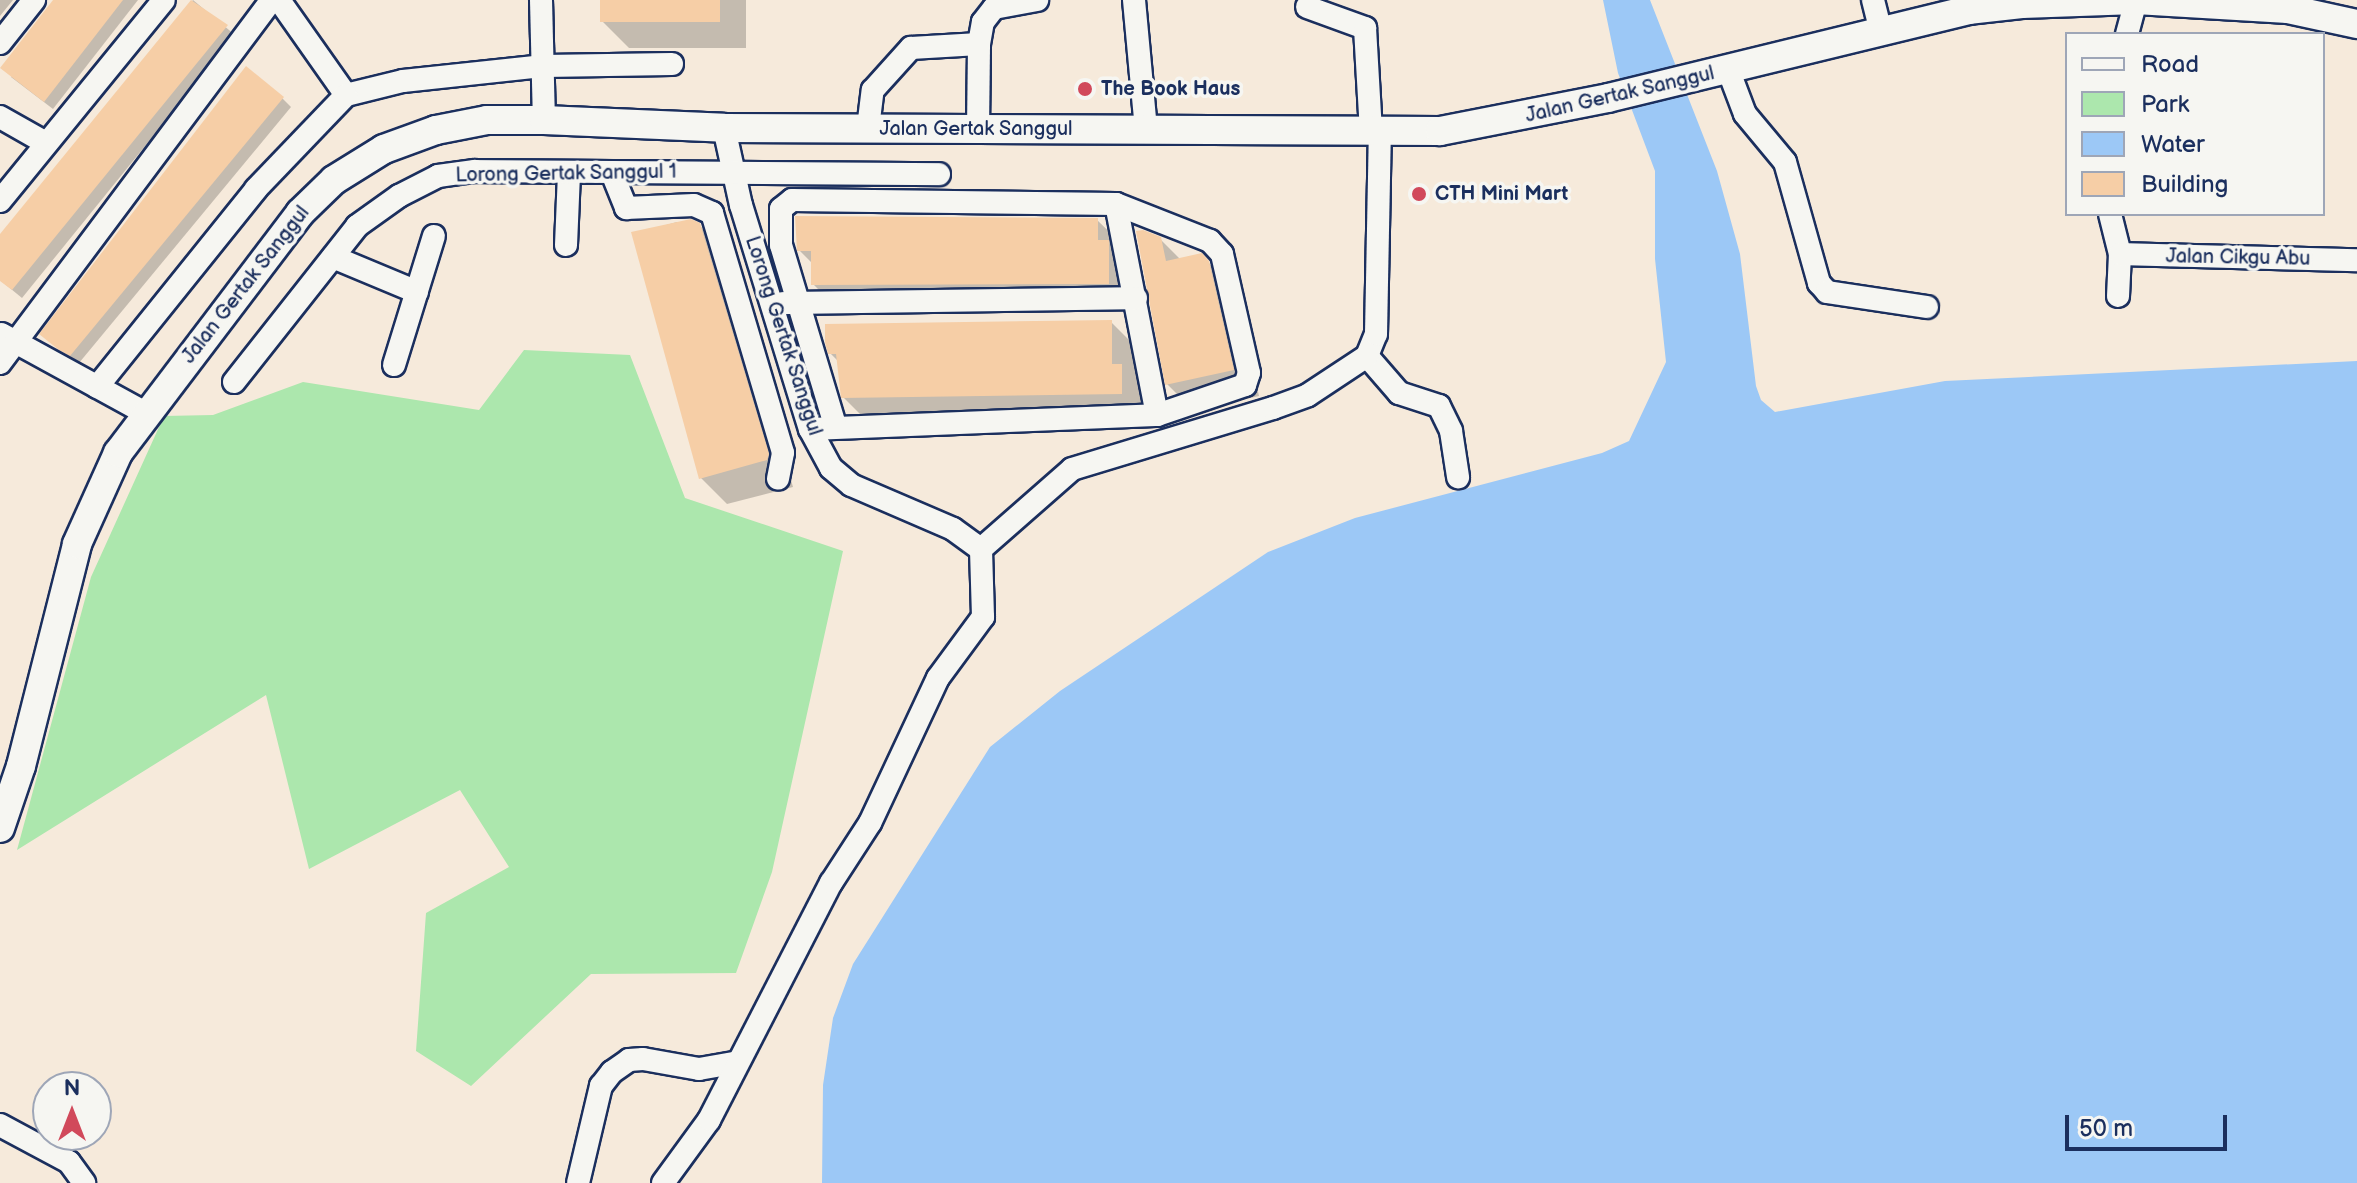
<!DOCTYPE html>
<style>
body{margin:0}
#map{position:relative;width:2357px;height:1183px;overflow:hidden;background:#f6eadb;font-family:"Balsamiq Sans",sans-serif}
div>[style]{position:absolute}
.green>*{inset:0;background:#ace7ad}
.water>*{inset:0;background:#9cc8f6}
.shadow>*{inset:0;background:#0003}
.building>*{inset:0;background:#f6cea6;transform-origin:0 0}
.roads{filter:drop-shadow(2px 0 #1b2f5e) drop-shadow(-2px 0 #1b2f5e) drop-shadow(0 2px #1b2f5e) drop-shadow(0 -2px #1b2f5e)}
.minor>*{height:22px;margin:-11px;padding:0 11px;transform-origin:11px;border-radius:11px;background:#f6f6f2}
.major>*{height:28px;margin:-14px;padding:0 14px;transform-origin:14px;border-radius:14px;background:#f6f6f2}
.dots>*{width:22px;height:22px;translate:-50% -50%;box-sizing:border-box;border:4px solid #f6f6f2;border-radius:50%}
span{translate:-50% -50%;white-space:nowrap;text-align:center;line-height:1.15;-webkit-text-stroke:7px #f6f6f2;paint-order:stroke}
.poi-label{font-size:20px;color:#1b2f5e;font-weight:700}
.left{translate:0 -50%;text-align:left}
.street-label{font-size:20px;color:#1b2f5e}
.legend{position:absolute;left:2065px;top:32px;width:260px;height:184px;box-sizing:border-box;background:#f6f6f2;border:2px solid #9ea6b7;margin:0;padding:10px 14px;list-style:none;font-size:24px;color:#1b2f5e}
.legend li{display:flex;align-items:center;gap:16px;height:40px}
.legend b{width:40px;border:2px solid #9ea6b7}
.north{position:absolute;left:32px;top:1071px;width:80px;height:80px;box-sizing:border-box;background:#f6f6f2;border:2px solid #9ea6b7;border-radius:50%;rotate:0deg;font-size:22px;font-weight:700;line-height:32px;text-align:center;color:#1b2f5e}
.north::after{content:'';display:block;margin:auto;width:28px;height:36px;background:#d1495b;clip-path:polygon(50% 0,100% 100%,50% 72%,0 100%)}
.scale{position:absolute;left:2065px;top:1115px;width:162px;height:36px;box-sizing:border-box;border:4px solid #1b2f5e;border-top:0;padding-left:10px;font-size:24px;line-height:28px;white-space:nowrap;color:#1b2f5e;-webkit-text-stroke:6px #f6f6f2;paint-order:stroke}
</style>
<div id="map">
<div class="green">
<i style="clip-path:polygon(524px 350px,630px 355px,685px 498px,843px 551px,772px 872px,736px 973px,591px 974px,471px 1086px,416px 1051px,426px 913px,509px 867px,460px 790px,309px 869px,266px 695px,17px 850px,91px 577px,164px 416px,213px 415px,303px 382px,479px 410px)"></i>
</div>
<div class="water">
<i style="clip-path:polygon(1603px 0,1650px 0,1717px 171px,1740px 254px,1756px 386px,1761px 400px,1775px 412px,1945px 381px,2357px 361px,2357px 1183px,822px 1183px,823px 1085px,833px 1018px,853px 964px,990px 747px,1060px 691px,1268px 552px,1355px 518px,1602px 453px,1629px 441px,1666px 362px,1655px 259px,1655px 171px,1618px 73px)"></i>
</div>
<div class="shadow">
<i style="clip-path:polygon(0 0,13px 0,0 16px)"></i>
<i style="clip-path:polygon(56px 0,138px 0,53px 109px,11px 77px)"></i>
<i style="clip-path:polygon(193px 0,235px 35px,22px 298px,0 280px,0 238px)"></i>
<i style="clip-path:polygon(602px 0,746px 0,746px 48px,629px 48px,602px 21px)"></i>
<i style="clip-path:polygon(282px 98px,291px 107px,79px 363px,51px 342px)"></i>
<i style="clip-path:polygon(1097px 220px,1124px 246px,1134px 310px,840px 311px,813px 284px,813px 264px,799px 250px)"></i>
<i style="clip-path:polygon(677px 222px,699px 225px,726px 252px,793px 487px,727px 504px,701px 478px,634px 234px)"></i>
<i style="clip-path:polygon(1160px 239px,1181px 260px,1201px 255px,1235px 290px,1259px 396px,1194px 411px,1167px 384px)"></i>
<i style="clip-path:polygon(1111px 322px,1137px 348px,1138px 383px,1147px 392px,1148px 420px,870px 424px,843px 397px,839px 362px,830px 353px)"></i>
</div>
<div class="building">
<i style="clip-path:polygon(53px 0,123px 0,44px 102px,0 68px)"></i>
<i style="clip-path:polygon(191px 0,228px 25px,12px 290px,0 281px,0 234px)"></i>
<i style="left:600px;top:0;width:120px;height:22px"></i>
<i style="clip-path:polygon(246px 66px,284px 97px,70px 356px,59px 350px,39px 334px)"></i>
<i style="clip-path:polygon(795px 216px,1098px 218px,1098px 240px,1109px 240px,1109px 284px,811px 285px,811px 251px,797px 251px)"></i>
<i style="clip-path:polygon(691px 219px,700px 223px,769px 454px,767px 460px,699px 479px,631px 232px)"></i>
<i style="clip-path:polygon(1143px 230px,1161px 237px,1166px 261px,1202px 253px,1209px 261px,1234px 370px,1165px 385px,1136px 231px)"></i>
<i style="clip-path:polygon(1112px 320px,1112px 364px,1122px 364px,1122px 394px,841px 398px,836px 354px,828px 354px,825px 342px,825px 324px)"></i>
</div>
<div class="roads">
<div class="minor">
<i style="left:279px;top:0;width:116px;rotate:54.8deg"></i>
<i style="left:346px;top:95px;width:59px;rotate:-13.8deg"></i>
<i style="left:403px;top:81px;width:142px;rotate:-6.1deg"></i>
<i style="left:544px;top:66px;width:128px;rotate:-0.9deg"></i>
<i style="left:541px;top:0;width:120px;rotate:88.6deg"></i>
<i style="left:1134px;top:0;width:131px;rotate:84.7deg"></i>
<i style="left:1873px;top:0;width:33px;rotate:76deg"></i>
<i style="left:1307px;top:7px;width:62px;rotate:19.9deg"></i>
<i style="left:1365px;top:28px;width:105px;rotate:86.7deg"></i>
<i style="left:2127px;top:34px;width:35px;rotate:-75deg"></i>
<i style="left:0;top:43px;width:55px;rotate:-51.7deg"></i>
<i style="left:1728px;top:69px;width:48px;rotate:69.3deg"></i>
<i style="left:1745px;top:114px;width:62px;rotate:50.2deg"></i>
<i style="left:1785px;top:162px;width:126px;rotate:74.3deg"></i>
<i style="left:1819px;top:283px;width:12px;rotate:48deg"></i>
<i style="left:1827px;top:292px;width:101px;rotate:8.5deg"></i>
<i style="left:0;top:117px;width:53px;rotate:29.5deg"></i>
<i style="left:724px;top:128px;width:79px;rotate:77.6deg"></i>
<i style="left:741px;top:205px;width:234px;rotate:72.9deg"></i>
<i style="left:810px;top:429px;width:44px;rotate:61.7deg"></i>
<i style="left:831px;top:468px;width:26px;rotate:40deg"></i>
<i style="left:851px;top:485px;width:111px;rotate:23.3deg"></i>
<i style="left:953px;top:529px;width:34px;rotate:36deg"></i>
<i style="left:868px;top:128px;width:38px;rotate:-83deg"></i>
<i style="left:873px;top:90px;width:57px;rotate:-47.9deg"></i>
<i style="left:911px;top:48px;width:68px;rotate:-3.4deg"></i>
<i style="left:979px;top:44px;width:22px;rotate:-80deg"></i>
<i style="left:983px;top:22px;width:18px;rotate:-52deg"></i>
<i style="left:994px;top:8px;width:44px;rotate:-10.5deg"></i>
<i style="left:978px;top:129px;width:85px;rotate:-89.3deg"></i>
<i style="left:612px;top:173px;width:38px;rotate:68deg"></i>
<i style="left:626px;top:208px;width:68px;rotate:-2.5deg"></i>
<i style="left:694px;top:205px;width:20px;rotate:24deg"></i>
<i style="left:712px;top:213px;width:250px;rotate:73.5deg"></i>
<i style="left:783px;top:453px;width:26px;rotate:101deg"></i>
<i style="left:0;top:201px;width:259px;rotate:-50.8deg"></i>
<i style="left:1116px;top:204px;width:215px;rotate:79deg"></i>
<i style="left:2110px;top:214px;width:41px;rotate:76deg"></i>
<i style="left:2120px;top:254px;width:42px;rotate:92.7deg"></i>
<i style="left:566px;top:245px;width:73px;rotate:-87.6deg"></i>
<i style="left:2120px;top:254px;width:237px;rotate:1.5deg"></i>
<i style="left:333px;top:257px;width:91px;rotate:22.6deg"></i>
<i style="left:783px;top:303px;width:353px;rotate:-0.8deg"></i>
<i style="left:1px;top:334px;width:164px;rotate:28.7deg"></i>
<i style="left:1367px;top:356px;width:49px;rotate:49.1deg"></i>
<i style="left:1399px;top:393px;width:42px;rotate:18deg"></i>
<i style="left:1439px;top:406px;width:28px;rotate:64deg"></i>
<i style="left:1451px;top:431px;width:47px;rotate:81.3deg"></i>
<i style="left:0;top:363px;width:454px;rotate:-53.2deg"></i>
<i style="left:394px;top:365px;width:135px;rotate:-72.8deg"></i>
<i style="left:234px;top:382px;width:199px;rotate:-51.7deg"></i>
<i style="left:357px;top:226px;width:52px;rotate:-35.5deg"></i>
<i style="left:399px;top:196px;width:44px;rotate:-27.1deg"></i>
<i style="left:438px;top:176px;width:37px;rotate:-8deg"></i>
<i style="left:475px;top:171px;width:464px;rotate:0.4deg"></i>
<i style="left:97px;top:387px;width:254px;rotate:-51.2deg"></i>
<i style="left:256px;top:189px;width:130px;rotate:-46.2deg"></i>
<i style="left:810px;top:429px;width:347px;rotate:-2.3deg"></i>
<i style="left:1157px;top:415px;width:93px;rotate:-18.8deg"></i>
<i style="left:1245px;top:385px;width:13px;rotate:-72deg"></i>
<i style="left:1249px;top:373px;width:122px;rotate:-102.8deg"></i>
<i style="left:1222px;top:254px;width:18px;rotate:-133deg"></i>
<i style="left:1210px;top:241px;width:101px;rotate:-158.5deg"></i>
<i style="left:1116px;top:204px;width:324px;rotate:-179.3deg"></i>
<i style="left:792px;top:200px;width:14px;rotate:141deg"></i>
<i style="left:781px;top:209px;width:36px;rotate:90deg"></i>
<i style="left:781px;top:245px;width:188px;rotate:73.3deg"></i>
<i style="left:981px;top:549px;width:121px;rotate:-41.3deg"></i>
<i style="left:1072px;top:469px;width:210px;rotate:-16.9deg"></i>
<i style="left:1273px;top:408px;width:37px;rotate:-20deg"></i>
<i style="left:1308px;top:395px;width:71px;rotate:-33.5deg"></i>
<i style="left:1367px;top:356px;width:24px;rotate:-68deg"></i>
<i style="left:1376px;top:334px;width:201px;rotate:-88.9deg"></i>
<i style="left:0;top:1125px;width:78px;rotate:28.2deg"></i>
<i style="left:69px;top:1162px;width:26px;rotate:54deg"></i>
<i style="left:578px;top:1183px;width:100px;rotate:-76.7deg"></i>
<i style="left:601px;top:1086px;width:18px;rotate:-52deg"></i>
<i style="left:612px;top:1072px;width:21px;rotate:-35deg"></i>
<i style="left:629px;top:1060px;width:14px;rotate:-4deg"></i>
<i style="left:643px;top:1059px;width:57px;rotate:10.1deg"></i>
<i style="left:699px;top:1069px;width:39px;rotate:-10deg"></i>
<i style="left:663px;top:1183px;width:78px;rotate:-53.9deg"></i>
<i style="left:709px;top:1120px;width:267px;rotate:-62.8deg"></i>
<i style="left:831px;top:883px;width:72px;rotate:-57deg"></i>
<i style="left:870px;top:823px;width:160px;rotate:-64.9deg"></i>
<i style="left:938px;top:678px;width:76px;rotate:-53.6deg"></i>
<i style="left:983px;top:617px;width:68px;rotate:-91.7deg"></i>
</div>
<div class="major">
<i style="left:0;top:828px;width:65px;rotate:-71.3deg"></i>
<i style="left:21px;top:766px;width:229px;rotate:-75.8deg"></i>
<i style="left:77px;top:544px;width:100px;rotate:-65.7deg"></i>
<i style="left:118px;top:453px;width:301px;rotate:-52.8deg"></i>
<i style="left:300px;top:213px;width:47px;rotate:-44.1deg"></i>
<i style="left:334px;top:180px;width:59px;rotate:-31.8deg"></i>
<i style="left:384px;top:149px;width:55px;rotate:-20.1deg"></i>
<i style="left:436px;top:130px;width:52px;rotate:-11.1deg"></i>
<i style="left:487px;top:120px;width:57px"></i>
<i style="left:544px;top:120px;width:180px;rotate:2.5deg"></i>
<i style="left:724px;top:128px;width:716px;rotate:0.24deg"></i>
<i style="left:1440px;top:131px;width:171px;rotate:-11.1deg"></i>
<i style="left:1608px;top:98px;width:371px;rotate:-13.7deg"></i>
<i style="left:1968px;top:10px;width:54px;rotate:-6.3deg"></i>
<i style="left:2022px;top:4px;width:114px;rotate:-2deg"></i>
<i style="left:2136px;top:0;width:152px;rotate:3.4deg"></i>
<i style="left:2288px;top:9px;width:71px;rotate:12.3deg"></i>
</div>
</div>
<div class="dots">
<i style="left:1085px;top:89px;background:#d1495b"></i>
<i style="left:1419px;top:194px;background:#d1495b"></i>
</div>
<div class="poi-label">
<span class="left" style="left:1101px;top:89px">The Book Haus</span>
<span class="left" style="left:1435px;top:194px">CTH Mini Mart</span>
</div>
<div class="street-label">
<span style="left:1620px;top:95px;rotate:-13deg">Jalan Gertak Sanggul</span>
<span style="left:976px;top:129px">Jalan Gertak Sanggul</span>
<span style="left:566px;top:174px;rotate:-1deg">Lorong Gertak Sanggul 1</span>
<span style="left:2238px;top:258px;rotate:1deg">Jalan Cikgu Abu</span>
<span style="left:246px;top:285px;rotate:-52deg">Jalan Gertak Sanggul</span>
<span style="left:783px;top:336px;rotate:72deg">Lorong Gertak Sanggul</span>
</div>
<ul class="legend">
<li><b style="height:10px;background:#f6f6f2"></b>Road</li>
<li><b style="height:22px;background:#ace7ad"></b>Park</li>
<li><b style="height:22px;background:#9cc8f6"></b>Water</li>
<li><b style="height:22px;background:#f6cea6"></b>Building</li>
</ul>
<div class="north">N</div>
<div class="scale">50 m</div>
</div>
